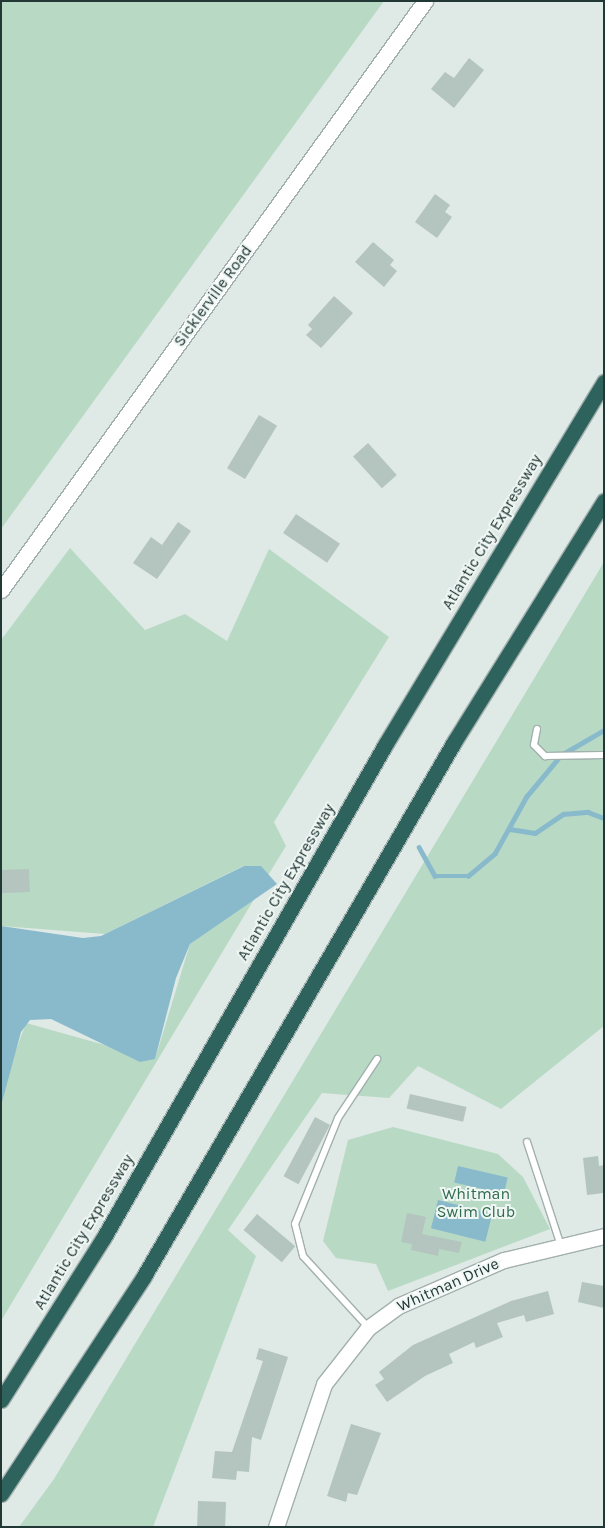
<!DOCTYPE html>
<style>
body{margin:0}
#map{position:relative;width:605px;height:1528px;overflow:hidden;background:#dfe9e6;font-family:Karla,sans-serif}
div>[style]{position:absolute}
.green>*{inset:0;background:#b8dac5}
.water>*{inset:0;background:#89bacc;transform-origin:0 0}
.stream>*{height:4.5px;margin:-2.25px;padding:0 2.25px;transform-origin:2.25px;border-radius:2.25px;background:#89bacc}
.building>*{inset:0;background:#b4c4bf;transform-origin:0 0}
.roads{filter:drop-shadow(1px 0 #a2b0ad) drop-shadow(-1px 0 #a2b0ad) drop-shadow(0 1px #a2b0ad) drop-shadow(0 -1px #a2b0ad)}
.lane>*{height:6px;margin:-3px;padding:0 3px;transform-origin:3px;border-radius:3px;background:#fff}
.secondary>*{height:15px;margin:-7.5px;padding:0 7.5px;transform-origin:7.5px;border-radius:7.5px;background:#fff}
.highway>*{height:15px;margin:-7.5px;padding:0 7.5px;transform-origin:7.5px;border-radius:7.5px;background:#2e625d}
span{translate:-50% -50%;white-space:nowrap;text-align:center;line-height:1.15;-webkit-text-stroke:4px #eff6f3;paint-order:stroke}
.street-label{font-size:16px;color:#213834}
.park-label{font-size:16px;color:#2e6c4d}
.frame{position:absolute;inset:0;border:2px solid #213834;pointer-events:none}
</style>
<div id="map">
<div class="green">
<i style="clip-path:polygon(1px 1px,384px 1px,1px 529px)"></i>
<i style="clip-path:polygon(70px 548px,145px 630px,185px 614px,227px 641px,269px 549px,389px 637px,274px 822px,286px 846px,267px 877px,243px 866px,105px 934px,1px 926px,1px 640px)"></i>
<i style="clip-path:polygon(604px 562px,604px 1026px,501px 1109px,418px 1066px,389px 1098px,322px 1093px,228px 1230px,256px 1256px,153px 1527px,19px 1527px,54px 1479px)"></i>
<i style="clip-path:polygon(256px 896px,1px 1321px,1px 1090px,26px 1023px,155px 1059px,190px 944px)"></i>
<i style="clip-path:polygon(393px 1127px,498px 1154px,523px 1177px,550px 1229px,388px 1291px,376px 1264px,336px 1258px,323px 1241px,348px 1140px)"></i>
</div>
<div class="water">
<i style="clip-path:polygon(244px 866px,261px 866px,277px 884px,190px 944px,176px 978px,155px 1059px,140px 1062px,51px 1019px,30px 1020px,21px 1032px,1px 1106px,1px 926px,83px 938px,101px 936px)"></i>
<i style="left:458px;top:1166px;width:51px;height:17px;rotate:13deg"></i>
<i style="left:438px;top:1200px;width:56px;height:29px;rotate:14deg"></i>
</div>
<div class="stream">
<i style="left:510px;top:829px;width:25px;rotate:9deg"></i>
<i style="left:535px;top:833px;width:34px;rotate:-34deg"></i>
<i style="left:563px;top:814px;width:25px;rotate:-5deg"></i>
<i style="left:588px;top:812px;width:17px;rotate:21deg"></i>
<i style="left:419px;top:847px;width:33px;rotate:61deg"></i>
<i style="left:435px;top:876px;width:33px"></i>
<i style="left:468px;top:876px;width:35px;rotate:-40deg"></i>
<i style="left:495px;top:853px;width:64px;rotate:-61deg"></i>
<i style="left:526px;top:797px;width:55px;rotate:-50.2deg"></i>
<i style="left:561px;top:755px;width:50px;rotate:-30.2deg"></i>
</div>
<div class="building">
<i style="clip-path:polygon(469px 58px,484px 70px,454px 108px,431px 89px,445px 72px,454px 78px)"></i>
<i style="clip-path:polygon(435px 194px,450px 205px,445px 212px,452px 217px,437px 238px,415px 222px)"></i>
<i style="clip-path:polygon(373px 242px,394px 260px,390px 265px,397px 271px,384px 287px,355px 262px)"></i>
<i style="clip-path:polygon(334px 296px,353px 313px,321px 348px,306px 335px,312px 329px,308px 325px)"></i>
<i style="left:259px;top:415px;width:21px;height:62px;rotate:31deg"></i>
<i style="left:368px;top:443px;width:43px;height:20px;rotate:48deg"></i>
<i style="left:296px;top:514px;width:53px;height:23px;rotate:34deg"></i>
<i style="clip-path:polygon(178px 522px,191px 531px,157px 579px,133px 563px,151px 537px,162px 545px)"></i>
<i style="left:29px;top:869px;width:23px;height:28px;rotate:88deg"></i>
<i style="left:410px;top:1094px;width:58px;height:15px;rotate:13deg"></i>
<i style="left:315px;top:1117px;width:17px;height:67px;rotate:28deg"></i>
<i style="clip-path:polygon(598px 1156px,599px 1166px,604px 1165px,604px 1193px,587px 1195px,583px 1158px)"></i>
<i style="clip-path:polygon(407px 1213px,426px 1217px,422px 1234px,462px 1242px,459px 1253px,439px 1249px,438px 1256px,411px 1250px,412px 1244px,401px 1242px)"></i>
<i style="left:257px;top:1214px;width:50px;height:21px;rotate:40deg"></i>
<i style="clip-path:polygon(582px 1282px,604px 1286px,604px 1308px,578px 1302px)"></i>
<i style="clip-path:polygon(548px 1291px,554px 1314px,526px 1322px,524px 1315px,497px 1323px,503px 1337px,476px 1348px,474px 1342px,449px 1354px,453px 1363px,425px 1376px,387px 1402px,375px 1385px,384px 1379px,379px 1372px,413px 1345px,511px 1301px)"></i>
<i style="clip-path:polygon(259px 1348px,288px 1357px,261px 1440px,252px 1437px,249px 1472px,237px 1471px,236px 1480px,212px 1478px,215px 1451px,232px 1452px,263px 1361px,256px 1359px)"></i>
<i style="clip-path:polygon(351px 1424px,381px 1433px,357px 1495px,348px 1493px,346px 1502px,327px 1496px)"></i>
<i style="left:198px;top:1501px;width:28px;height:26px;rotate:2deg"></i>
</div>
<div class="roads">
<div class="lane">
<i style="left:537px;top:729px;width:16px;rotate:101deg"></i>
<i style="left:534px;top:745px;width:16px;rotate:45deg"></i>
<i style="left:545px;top:756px;width:59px;rotate:-1deg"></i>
<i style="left:527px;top:1142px;width:106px;rotate:71.9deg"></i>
<i style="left:368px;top:1327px;width:96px;rotate:-132.5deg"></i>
<i style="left:303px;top:1256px;width:33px;rotate:-104deg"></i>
<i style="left:295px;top:1224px;width:114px;rotate:-67.9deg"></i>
<i style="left:338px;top:1118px;width:71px;rotate:-56.5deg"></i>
</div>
<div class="secondary">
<i style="left:1px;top:590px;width:726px;rotate:-54.25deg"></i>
<i style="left:276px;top:1527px;width:151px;rotate:-71.4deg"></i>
<i style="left:324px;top:1384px;width:71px;rotate:-51.8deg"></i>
<i style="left:368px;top:1328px;width:37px;rotate:-36deg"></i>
<i style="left:398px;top:1306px;width:116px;rotate:-23.5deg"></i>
<i style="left:504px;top:1260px;width:103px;rotate:-13.5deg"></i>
</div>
<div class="highway">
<i style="left:1px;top:1400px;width:193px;rotate:-57.7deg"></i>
<i style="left:104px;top:1237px;width:567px;rotate:-60.27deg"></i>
<i style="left:385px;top:745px;width:424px;rotate:-58.9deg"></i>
<i style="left:1px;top:1494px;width:261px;rotate:-56.7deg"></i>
<i style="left:144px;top:1276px;width:617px;rotate:-59.86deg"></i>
<i style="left:454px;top:742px;width:284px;rotate:-58.1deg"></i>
</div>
</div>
<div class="street-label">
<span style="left:213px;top:296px;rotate:-54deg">Sicklerville Road</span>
<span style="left:492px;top:532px;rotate:-59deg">Atlantic City Expressway</span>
<span style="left:286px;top:882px;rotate:-60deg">Atlantic City Expressway</span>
<span style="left:84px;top:1232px;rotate:-59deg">Atlantic City Expressway</span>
<span style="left:448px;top:1285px;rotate:-24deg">Whitman Drive</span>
</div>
<div class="park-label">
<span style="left:476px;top:1203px">Whitman<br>Swim Club</span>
</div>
<div class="frame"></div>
</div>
